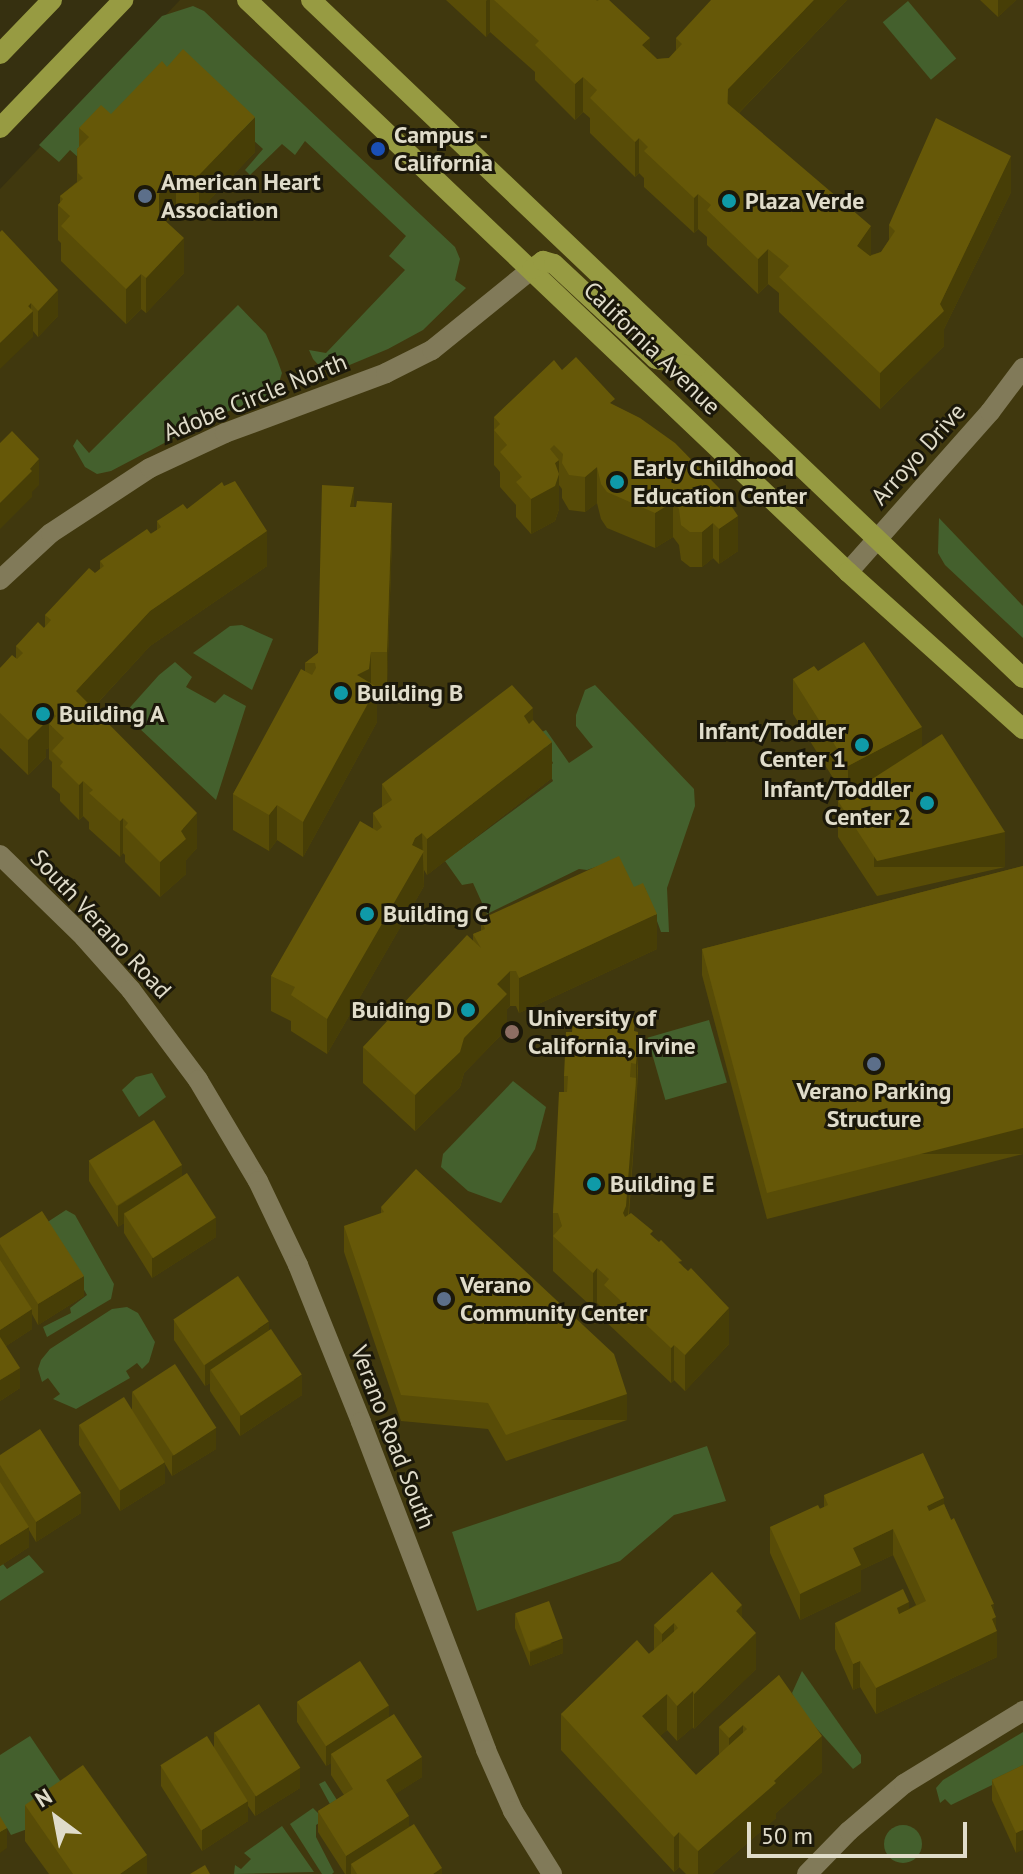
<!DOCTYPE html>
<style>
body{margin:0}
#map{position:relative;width:1023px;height:1874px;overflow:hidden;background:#363010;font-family:"PT Sans",sans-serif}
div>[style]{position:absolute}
.built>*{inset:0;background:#40380e}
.green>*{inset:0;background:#44602d;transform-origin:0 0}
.round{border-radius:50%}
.minor>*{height:20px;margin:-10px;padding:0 10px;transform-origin:10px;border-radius:10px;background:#817a59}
.major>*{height:20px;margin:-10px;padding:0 10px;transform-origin:10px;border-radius:10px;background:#979b42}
.wall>*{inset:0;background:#584c07}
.shaded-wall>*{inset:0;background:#473e06;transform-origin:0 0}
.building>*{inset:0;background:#665808;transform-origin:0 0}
.dots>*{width:22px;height:22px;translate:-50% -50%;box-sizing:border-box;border:4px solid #1b180a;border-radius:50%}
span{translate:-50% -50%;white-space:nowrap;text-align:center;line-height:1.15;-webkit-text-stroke:6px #1b180a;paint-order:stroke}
.poi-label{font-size:24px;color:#e0dcca;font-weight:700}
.left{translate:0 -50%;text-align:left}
.right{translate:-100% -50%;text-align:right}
.street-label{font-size:24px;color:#e0dcca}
.north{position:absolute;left:16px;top:1778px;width:80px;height:80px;-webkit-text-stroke:6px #1b180a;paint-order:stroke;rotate:328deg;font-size:22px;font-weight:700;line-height:32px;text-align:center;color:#e0dcca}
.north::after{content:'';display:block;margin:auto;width:28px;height:36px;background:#e0dcca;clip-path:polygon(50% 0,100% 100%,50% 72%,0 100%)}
.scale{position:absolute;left:747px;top:1822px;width:220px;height:36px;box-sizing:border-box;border:4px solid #e0dcca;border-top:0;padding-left:10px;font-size:24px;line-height:28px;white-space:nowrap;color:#e0dcca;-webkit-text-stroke:6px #1b180a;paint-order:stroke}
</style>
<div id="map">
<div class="built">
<i style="clip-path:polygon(180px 0,1023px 0,1023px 1874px,0 1874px,0 189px)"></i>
</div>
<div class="green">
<i style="left:908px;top:1px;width:75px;height:33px;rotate:50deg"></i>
<i style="clip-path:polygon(193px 6px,204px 11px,455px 247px,460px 259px,455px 280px,466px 288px,423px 330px,388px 349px,340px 369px,323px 370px,313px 359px,309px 350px,326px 353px,405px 270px,389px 256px,406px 236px,305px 141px,295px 155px,282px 144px,250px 175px,245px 170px,263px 149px,231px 120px,80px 159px,70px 150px,59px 162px,39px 145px,162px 16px)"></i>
<i style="clip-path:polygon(238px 305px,266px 334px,277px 359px,282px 373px,276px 392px,214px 417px,111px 471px,97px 474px,85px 467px,73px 446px,77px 439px,89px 453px)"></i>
<i style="clip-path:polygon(939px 518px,1023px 606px,1023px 638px,945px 565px,938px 553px)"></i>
<i style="clip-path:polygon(242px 625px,273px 639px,252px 690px,193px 653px,230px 626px)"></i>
<i style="clip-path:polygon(175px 662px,192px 677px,186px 687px,215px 703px,224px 694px,246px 706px,216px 800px,124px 714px,159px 675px)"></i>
<i style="clip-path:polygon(595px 685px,694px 789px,695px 806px,667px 888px,669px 932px,661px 932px,645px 888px,633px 891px,619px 859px,587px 870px,579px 869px,487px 914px,473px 883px,462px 885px,445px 861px,553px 781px,548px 769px,553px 763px,538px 734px,546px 730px,569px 763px,593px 747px,576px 726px,576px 715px,585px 690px)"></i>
<i style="left:709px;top:1020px;width:65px;height:64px;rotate:74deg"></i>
<i style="clip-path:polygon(152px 1073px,166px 1097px,139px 1117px,122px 1090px,136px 1077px)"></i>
<i style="clip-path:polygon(513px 1081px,546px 1107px,535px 1149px,501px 1203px,468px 1191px,441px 1167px,443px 1154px)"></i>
<i style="clip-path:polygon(66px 1210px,75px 1215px,114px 1284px,111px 1299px,47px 1337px,43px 1327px,71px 1313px,70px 1308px,87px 1295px,46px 1223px)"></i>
<i style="clip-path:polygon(127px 1307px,138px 1313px,155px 1342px,149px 1362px,142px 1369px,137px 1363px,126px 1371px,130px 1378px,76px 1409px,53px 1399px,60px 1394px,48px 1378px,42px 1382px,38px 1369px,41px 1360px,50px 1349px,112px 1309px)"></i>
<i style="clip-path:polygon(707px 1446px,726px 1501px,674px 1515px,620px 1561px,477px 1611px,452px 1532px)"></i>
<i style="clip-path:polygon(29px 1555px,44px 1572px,0 1601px,0 1566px,3px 1564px,7px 1569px)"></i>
<i style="clip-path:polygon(802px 1671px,861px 1755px,861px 1763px,853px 1769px,799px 1709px,792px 1693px)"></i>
<i style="clip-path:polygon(1023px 1732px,1023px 1770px,951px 1805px,945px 1799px,940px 1803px,936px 1788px,943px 1780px)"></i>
<i style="clip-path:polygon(30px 1736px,71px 1797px,41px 1824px,11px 1835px,7px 1828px,0 1832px,0 1755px)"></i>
<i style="clip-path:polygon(325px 1781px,342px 1808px,316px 1825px,316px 1837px,334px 1872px,332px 1874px,322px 1874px,290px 1824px,313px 1808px,319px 1814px,331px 1806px,319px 1784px)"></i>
<i class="round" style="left:884px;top:1825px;width:38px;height:38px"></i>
<i style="clip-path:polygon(282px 1826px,314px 1872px,234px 1874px,235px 1865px,241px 1869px,251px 1859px,244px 1853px)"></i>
</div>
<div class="minor">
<i style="left:848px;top:572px;width:214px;rotate:-48.4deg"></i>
<i style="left:990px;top:412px;width:55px;rotate:-53.1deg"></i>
<i style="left:0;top:580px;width:69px;rotate:-42.7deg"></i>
<i style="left:51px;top:533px;width:118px;rotate:-33.3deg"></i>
<i style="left:150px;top:468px;width:83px;rotate:-25deg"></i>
<i style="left:225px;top:433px;width:172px;rotate:-20.4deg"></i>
<i style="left:386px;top:373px;width:51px;rotate:-26.6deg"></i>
<i style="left:432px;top:350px;width:129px;rotate:-39deg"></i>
<i style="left:0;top:855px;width:117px;rotate:44.3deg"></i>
<i style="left:84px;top:937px;width:71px;rotate:48.4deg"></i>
<i style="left:131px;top:990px;width:112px;rotate:53.3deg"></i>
<i style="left:198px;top:1080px;width:117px;rotate:59.3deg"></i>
<i style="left:258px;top:1181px;width:93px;rotate:64.5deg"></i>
<i style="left:298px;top:1265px;width:169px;rotate:68.1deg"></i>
<i style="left:361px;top:1422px;width:351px;rotate:69.1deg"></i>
<i style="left:486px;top:1750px;width:67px;rotate:66.1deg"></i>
<i style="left:513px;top:1811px;width:74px;rotate:58.2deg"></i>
<i style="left:807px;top:1874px;width:60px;rotate:-45.7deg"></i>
<i style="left:849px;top:1831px;width:72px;rotate:-40.5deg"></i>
<i style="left:904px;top:1784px;width:140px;rotate:-31.5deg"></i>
</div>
<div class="major">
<i style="left:247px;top:0;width:830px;rotate:43.58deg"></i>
<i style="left:848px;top:572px;width:235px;rotate:41.9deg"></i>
<i style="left:311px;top:0;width:983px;rotate:43.6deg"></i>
<i style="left:0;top:54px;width:75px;rotate:-46.1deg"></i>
<i style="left:0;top:128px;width:178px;rotate:-46.1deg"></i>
<i style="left:532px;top:269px;width:14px;rotate:-36deg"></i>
<i style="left:543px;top:261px;width:11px;rotate:15deg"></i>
<i style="left:554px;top:264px;width:139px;rotate:43deg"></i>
<i style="left:656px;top:359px;width:41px;rotate:11.3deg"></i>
</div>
<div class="wall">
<i style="clip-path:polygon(446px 0,609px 0,650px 52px,657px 59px,669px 58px,676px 50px,676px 38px,847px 0,739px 113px,871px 255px,881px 252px,889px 240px,889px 225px,1011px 192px,944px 329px,944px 346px,880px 409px,779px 312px,779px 293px,768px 284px,758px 294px,707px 245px,707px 237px,698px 229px,694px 233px,644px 187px,644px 178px,639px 173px,635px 177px,590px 133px,590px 118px,583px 112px,575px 120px,535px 80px,535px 72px,490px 32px,486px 37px)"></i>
<i style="clip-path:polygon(980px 0,1016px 0,998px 17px)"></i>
<i style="clip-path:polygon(111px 114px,255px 152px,199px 211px,176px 211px,166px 222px,184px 273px,146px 313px,141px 309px,126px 324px,61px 261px,61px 243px,58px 240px,58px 205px,60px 203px,60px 196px,77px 182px,77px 149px,79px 147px,79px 128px)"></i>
<i style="clip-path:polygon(0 232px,58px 316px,38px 337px,33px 331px,33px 337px)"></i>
<i style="clip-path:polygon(615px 406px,738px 551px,719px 564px,713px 558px,702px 567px,690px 567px,681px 560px,679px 545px,673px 537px,655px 548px,607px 528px,601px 519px,597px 503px,585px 512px,569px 510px,562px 498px,562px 489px,559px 485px,559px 509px,555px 521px,531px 534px,516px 517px,516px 505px,500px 487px,500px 472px,494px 465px,494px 417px)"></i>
<i style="clip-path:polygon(354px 507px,392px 538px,387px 687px,377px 687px,377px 722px,303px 857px,277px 840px,269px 851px,233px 830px,233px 794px,305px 672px,305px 663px,318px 653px)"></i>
<i style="clip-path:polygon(187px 509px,267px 566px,150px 646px,93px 708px,197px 848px,186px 860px,186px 874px,160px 897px,125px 862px,125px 855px,123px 853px,120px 857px,89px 829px,89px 822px,83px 816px,79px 820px,60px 801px,60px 794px,52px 787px,52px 762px,49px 759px,49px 748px,46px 749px,46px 757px,28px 775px,0 748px,0 668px,16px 658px,16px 646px,45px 627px,45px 615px,100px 569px,100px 561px,157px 530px,157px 521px)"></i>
<i style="clip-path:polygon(818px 671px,922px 747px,1005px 867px,877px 896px,838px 837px,838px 801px,845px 797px,793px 714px,793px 679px)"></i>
<i style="clip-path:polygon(533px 720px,552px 778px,427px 875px,424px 870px,424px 886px,327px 1054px,291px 1031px,291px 1021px,271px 1011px,271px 976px,373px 828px,373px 813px,382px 807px,382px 784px)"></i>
<i style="clip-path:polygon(1023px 866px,1023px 1154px,767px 1219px,702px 975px,702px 949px)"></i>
<i style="clip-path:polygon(481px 919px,657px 949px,519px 1013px,516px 1006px,510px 1006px,507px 1009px,507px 1029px,464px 1073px,460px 1087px,415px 1131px,363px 1083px,363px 1047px,473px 941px,473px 934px,481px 931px)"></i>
<i style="clip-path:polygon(599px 1029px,635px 1031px,638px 1068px,636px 1113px,629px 1215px,682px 1265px,729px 1344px,685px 1391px,674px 1380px,671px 1383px,604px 1320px,604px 1310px,597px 1303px,593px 1308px,553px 1271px,553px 1213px,564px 1092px,564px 1076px,572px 1032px)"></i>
<i style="clip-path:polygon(89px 1161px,182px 1176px,216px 1237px,152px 1278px,124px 1233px,124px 1223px,118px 1227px,89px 1181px)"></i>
<i style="clip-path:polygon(381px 1207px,627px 1420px,506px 1461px,488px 1429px,401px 1421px,344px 1252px,344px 1226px,381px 1214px)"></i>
<i style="clip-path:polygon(0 1238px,84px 1296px,38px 1325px,32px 1314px,32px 1329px,6px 1346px,20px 1388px,0 1401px)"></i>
<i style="clip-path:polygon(174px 1320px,269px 1330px,302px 1395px,240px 1436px,210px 1391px,210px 1383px,205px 1386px,174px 1340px)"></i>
<i style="clip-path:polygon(132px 1392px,216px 1449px,172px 1476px,165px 1464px,165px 1483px,120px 1511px,79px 1445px,79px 1425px,132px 1409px)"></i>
<i style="clip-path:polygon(0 1455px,81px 1513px,36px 1542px,29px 1530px,29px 1547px,0 1566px)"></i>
<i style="clip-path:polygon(824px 1495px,944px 1504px,994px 1612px,997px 1657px,876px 1714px,860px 1687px,853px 1690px,835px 1649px,835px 1623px,909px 1609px,916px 1605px,893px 1555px,861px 1570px,861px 1591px,800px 1620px,770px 1553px,770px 1527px,824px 1507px)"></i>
<i style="clip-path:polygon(712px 1572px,742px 1618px,756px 1669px,694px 1729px,693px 1727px,677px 1741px,667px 1730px,660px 1736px,696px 1775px,719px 1755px,719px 1727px,779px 1675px,822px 1772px,776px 1813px,776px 1818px,712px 1874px,686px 1874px,679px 1867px,674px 1872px,561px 1750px,561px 1714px,654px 1650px,654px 1625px)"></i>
<i style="clip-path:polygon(515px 1614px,563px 1653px,530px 1666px,515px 1628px)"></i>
<i style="clip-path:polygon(297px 1702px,389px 1717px,422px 1777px,395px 1794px,409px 1826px,442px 1874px,345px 1874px,318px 1832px,318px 1811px,344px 1795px,331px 1775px,331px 1763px,326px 1766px,297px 1722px)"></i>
<i style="clip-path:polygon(214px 1732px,300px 1788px,255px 1816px,248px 1806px,248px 1821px,202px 1851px,161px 1786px,161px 1766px,214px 1747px)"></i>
<i style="clip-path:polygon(1023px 1765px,1016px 1853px,992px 1800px,992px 1780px)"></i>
<i style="clip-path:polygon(25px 1805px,147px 1874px,49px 1874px,25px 1841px)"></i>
</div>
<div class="shaded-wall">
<i style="clip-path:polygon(487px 0,490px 0,490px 32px,486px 37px,486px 1px)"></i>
<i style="clip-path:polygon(814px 0,847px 0,728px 124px,728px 89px)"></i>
<i style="clip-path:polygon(998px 0,1016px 0,998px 17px)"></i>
<i style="clip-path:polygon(650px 38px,650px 73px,642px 45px)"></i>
<i style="clip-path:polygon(583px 77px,583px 112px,575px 120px,575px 84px)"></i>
<i style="clip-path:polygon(255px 117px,255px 152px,199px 211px,199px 175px)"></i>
<i style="clip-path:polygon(639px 138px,639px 173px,635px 177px,635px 142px)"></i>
<i style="clip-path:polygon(1011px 156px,1011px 192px,944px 329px,944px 346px,880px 409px,880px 373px,940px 304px)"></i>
<i style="clip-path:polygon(176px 176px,176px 211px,159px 230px,159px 194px)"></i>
<i style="clip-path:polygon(698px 194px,698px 229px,694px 233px,694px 198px)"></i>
<i style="clip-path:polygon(871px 226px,871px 261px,857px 246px)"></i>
<i style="clip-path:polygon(184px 238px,184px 273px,146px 313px,146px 278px)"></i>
<i style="clip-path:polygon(768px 249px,768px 284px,758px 294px,758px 259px)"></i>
<i style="clip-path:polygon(141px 274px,141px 309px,126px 324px,126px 289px)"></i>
<i style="clip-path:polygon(58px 290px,58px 316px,38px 337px,38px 311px)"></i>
<i style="clip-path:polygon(31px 303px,31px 313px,33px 311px,33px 337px,0 369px,0 343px)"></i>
<i style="clip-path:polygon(39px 459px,39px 485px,32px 492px,32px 497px,0 529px,0 503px)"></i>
<i style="clip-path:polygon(559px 460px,559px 509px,555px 521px,531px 534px,531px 499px,555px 463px)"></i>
<i style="clip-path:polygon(597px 467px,597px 503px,585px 512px,585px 477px)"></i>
<i style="clip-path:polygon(354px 487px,354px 522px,350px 507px)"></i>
<i style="clip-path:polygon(673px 502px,673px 537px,655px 548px,655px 513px)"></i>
<i style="clip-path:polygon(392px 503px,392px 538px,387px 687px,387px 652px)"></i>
<i style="clip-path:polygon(738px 516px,738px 551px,719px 564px,719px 529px)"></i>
<i style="clip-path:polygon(713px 523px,713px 558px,702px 567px,702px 532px)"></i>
<i style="clip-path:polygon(267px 531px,267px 566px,150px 646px,76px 726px,76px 691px,150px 611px)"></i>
<i style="clip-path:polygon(371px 652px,371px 687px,377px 687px,377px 722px,303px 857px,303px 822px,357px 675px)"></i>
<i style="clip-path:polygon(533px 708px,533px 744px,524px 716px)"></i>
<i style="clip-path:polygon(52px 712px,52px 727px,49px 724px,49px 748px,46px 749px,46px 757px,28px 775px,28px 740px,41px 717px,44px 714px)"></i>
<i style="clip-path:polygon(922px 727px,922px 762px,848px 801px,848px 766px)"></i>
<i style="clip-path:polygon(552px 742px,552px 778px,427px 875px,427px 839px)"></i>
<i style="clip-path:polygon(83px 781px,83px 816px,79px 820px,79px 785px)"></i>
<i style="clip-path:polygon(277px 805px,277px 840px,269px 851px,269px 815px)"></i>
<i style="clip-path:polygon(197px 813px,197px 848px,186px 860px,186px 874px,160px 897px,160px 862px,181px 831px)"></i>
<i style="clip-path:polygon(123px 818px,123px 853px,120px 857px,120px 821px)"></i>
<i style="left:1005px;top:832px;width:35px;height:131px;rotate:90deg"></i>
<i style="clip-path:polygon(422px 833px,424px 886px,327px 1054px,327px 1019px,412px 845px,415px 838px)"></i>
<i style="clip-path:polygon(657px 914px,657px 949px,519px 1013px,519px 978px)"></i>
<i style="clip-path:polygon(510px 971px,510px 1006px,507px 1009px,507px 1029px,464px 1073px,460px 1087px,415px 1131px,415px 1095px,464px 1038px,497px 984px)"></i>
<i style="clip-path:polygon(638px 1032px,636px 1113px,626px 1241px,623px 1213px,636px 1086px,636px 1064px)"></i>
<i style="left:1023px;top:1128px;width:26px;height:264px;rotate:90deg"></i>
<i style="clip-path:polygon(182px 1165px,182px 1185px,124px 1213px,124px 1223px,118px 1227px,118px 1206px)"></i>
<i style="clip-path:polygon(216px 1217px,216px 1237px,152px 1278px,152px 1258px)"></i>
<i style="clip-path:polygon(597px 1268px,597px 1303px,593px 1308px,593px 1273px)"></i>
<i style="clip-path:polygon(84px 1276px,84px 1296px,38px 1325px,38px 1304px)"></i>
<i style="clip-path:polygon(729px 1308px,729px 1344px,685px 1391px,685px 1355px)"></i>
<i style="clip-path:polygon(32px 1309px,32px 1329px,0 1350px,0 1330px)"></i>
<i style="clip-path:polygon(269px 1322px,269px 1342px,210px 1370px,210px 1383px,205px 1386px,205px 1365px)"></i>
<i style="clip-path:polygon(674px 1345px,674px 1380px,671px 1383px,671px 1348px)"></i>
<i style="clip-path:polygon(20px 1368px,20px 1388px,0 1401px,0 1380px)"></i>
<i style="clip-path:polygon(302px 1375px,302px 1395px,240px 1436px,240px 1416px)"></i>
<i style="left:627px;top:1394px;width:26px;height:128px;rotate:90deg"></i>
<i style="clip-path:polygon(216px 1428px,216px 1449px,172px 1476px,172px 1456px)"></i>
<i style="clip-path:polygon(165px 1462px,165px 1483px,120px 1511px,120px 1490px)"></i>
<i style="clip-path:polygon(81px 1493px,81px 1513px,36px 1542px,36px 1522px)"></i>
<i style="clip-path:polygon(944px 1498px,944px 1524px,927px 1532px,927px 1506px)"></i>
<i style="clip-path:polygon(29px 1527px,29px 1547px,0 1566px,0 1545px)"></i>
<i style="clip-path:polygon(893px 1529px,893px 1555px,861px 1570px,861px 1591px,800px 1620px,800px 1594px,853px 1548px)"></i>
<i style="clip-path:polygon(909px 1602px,909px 1628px,897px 1634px,897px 1608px)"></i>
<i style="clip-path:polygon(994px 1604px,994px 1618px,996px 1617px,996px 1632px,997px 1631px,997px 1657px,876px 1714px,876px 1688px)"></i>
<i style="clip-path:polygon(742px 1605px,742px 1640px,736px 1611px)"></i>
<i style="clip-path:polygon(674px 1623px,674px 1658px,662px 1669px,662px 1634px)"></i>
<i style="clip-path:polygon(756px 1633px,756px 1669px,694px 1729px,694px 1694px)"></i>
<i style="clip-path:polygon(563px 1639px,563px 1653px,530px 1666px,530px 1652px)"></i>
<i style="clip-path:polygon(860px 1661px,860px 1687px,853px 1690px,853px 1664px)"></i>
<i style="clip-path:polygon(693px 1691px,693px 1727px,677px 1741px,677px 1706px)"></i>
<i style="clip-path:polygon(667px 1694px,667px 1730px,642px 1752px,642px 1716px)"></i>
<i style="clip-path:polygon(389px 1705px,389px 1726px,331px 1754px,331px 1763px,326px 1766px,326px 1746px)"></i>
<i style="clip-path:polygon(743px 1725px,743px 1760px,729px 1773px,729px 1738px)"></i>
<i style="clip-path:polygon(822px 1736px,822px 1772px,776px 1813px,776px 1818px,712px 1874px,698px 1874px,698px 1851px)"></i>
<i style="clip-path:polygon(422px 1757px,422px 1777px,386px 1800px,386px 1780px)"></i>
<i style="clip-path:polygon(300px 1768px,300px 1788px,255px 1816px,255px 1796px)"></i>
<i style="clip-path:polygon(248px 1801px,248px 1821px,202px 1851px,202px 1830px)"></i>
<i style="clip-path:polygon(409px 1816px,409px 1836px,351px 1864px,351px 1874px,346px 1874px,346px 1856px)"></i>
<i style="clip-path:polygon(7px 1828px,7px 1848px,0 1853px,0 1832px)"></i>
<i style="clip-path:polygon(1023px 1830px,1023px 1850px,1016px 1853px,1016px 1833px)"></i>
<i style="clip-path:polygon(679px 1832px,679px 1867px,674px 1872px,674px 1837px)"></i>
<i style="clip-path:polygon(147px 1855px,147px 1874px,120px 1874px)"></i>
<i style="clip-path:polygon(442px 1868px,442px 1874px,433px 1874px)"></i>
</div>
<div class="building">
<i style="clip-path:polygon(494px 0,596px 0,597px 1px,599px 0,609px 0,650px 38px,642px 45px,657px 59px,669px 58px,682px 44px,676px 38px,711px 0,814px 0,728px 89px,727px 103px,871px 226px,857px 246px,870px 256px,881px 252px,895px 231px,889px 225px,936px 118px,1011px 156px,940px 304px,944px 311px,880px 373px,779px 277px,789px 266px,768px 249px,758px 259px,707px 210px,711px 205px,698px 194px,694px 198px,644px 151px,648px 147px,639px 138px,635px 142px,590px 98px,597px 90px,583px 77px,575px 84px,535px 45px,539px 41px)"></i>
<i style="clip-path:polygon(183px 49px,255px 117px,199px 175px,176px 176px,159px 194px,159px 215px,184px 238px,146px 278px,141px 274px,126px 289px,61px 226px,70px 216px,58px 205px,63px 199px,60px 196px,83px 178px,78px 173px,77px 149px,89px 137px,79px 128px,101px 105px,111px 114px,162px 61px,167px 67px)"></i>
<i style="clip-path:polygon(2px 230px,58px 290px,38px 311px,31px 303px,28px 306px,33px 311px,0 343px,0 232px)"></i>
<i style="clip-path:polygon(576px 357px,615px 399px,610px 403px,640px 418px,675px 443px,720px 489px,738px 516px,719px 529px,713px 523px,702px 532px,690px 532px,681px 525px,679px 509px,673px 502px,655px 513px,607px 492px,601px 484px,597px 467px,585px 477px,569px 475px,562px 463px,563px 454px,554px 445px,550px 449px,559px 460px,555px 463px,559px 474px,555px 486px,531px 499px,516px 482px,522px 477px,500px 452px,507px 445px,494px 430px,500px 424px,494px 417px,554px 360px,562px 370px)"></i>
<i style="clip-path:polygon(12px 431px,39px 459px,30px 469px,32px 471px,0 503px,0 443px)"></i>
<i style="clip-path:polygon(235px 481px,267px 531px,150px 611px,76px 691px,197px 813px,181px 831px,186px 839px,160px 862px,125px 827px,128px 823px,123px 818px,120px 821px,89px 793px,93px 790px,83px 781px,79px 785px,60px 766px,63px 762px,52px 751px,64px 738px,49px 724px,56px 716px,52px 712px,44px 714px,41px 717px,46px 722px,28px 740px,0 713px,0 668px,12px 655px,17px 659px,23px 653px,16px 646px,38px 622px,44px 628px,51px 620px,45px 615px,89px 568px,95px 573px,104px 566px,100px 561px,147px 529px,151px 534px,161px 527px,157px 521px,183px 504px,187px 509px,222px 482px,224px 486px)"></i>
<i style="clip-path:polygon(322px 485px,354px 487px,350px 507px,356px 507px,357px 501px,392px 503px,387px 652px,371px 652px,369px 669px,357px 675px,377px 687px,303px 822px,277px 805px,269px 815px,233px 794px,301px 669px,312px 675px,316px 668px,315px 663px,305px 663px,318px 653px)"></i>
<i style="clip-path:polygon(864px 642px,922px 727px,848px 766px,793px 679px,814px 666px,818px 671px)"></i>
<i style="clip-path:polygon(512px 685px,533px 708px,524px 716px,529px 724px,533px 720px,552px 742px,427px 839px,422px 833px,415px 838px,412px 845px,424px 851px,327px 1019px,291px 995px,295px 987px,271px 976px,360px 821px,377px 831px,382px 827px,373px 813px,392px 800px,382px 784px)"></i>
<i style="clip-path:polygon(942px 734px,1005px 832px,877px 861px,838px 801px)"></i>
<i style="clip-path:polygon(619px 856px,634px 887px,643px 883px,657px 914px,519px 978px,516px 971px,510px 971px,497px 984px,507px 994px,464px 1038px,460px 1052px,415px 1095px,363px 1047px,467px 935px,481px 948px,473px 934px,485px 929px,481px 919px)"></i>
<i style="clip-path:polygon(1023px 866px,1023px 1128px,767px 1193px,702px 949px)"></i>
<i style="clip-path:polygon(610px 1017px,635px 1018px,634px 1031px,638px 1032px,636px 1064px,631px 1063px,630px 1077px,636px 1078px,626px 1206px,623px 1213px,625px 1217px,631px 1213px,653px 1231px,650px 1234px,659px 1242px,661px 1240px,682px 1261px,678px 1262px,688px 1271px,691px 1268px,729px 1308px,685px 1355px,674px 1345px,671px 1348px,604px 1285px,609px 1279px,597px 1268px,593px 1273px,553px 1236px,562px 1226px,558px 1213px,553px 1213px,559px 1092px,567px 1092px,568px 1076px,564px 1076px,566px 1032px,572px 1032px,573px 1020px,599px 1022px,599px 1029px,610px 1029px)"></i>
<i style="left:154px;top:1120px;width:53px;height:77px;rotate:58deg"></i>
<i style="clip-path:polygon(416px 1169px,614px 1354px,627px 1394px,506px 1435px,488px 1403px,401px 1395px,344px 1226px,384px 1212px,381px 1207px)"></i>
<i style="left:187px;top:1173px;width:53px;height:75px;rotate:57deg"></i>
<i style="clip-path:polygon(42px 1211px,84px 1276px,38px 1304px,0 1244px,0 1238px)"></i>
<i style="clip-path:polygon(0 1260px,32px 1309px,0 1330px)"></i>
<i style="left:238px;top:1276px;width:55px;height:78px;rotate:56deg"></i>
<i style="left:271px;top:1329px;width:55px;height:73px;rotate:56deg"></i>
<i style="clip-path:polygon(0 1337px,20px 1368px,0 1380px)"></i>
<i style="left:175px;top:1364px;width:76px;height:51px;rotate:57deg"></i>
<i style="left:124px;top:1397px;width:77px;height:53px;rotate:58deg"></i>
<i style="clip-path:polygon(40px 1429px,81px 1493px,36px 1522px,0 1465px,0 1455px)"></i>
<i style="clip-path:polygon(923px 1453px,944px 1498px,927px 1506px,929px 1511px,944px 1504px,951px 1520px,954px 1518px,994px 1604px,991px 1605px,996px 1617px,992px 1619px,997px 1631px,876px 1688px,860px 1661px,853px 1664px,835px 1623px,903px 1589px,909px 1602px,897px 1608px,899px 1614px,926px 1601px,893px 1529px,853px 1548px,861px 1565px,800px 1594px,770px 1527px,818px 1505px,820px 1509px,828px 1505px,824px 1495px)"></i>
<i style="clip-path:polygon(0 1482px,29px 1527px,0 1545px)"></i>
<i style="clip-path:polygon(712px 1572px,742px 1605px,736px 1611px,756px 1633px,694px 1694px,693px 1691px,677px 1706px,667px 1694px,642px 1716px,696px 1775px,747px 1729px,743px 1725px,729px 1738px,719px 1727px,779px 1675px,822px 1736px,774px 1781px,776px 1783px,698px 1851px,679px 1832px,674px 1837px,561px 1714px,637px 1640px,649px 1654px,678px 1628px,674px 1623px,662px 1634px,654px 1625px)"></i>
<i style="left:549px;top:1601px;width:40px;height:36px;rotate:70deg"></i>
<i style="left:360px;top:1661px;width:53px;height:75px;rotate:57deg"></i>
<i style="left:259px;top:1704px;width:76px;height:53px;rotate:57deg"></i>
<i style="clip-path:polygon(394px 1714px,422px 1757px,386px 1780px,409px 1816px,346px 1856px,318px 1811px,353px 1789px,331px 1754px)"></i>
<i style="left:207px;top:1736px;width:77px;height:55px;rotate:58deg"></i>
<i style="clip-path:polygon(83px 1765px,147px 1855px,120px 1874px,73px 1874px,25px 1805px)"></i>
<i style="clip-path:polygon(1023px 1765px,1023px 1830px,1016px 1833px,992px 1780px)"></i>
<i style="clip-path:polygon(0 1816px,7px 1828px,0 1832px)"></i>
<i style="clip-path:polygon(414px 1824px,442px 1868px,433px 1874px,357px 1874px,351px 1864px)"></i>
<i style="clip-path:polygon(205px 1865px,210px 1874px,190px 1874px)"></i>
</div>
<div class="dots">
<i style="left:378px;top:149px;background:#1a4fb4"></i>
<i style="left:145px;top:196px;background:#5c6f8a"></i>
<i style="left:729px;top:201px;background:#0f9aa8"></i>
<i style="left:617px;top:482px;background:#0f9aa8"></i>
<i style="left:341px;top:693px;background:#0f9aa8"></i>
<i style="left:43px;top:714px;background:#0f9aa8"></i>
<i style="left:862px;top:745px;background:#0f9aa8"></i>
<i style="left:927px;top:803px;background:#0f9aa8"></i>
<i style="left:367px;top:914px;background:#0f9aa8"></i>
<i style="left:468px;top:1010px;background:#0f9aa8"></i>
<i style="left:512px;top:1032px;background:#8d6e63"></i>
<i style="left:874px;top:1064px;background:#5c6f8a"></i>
<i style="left:594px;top:1184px;background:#0f9aa8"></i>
<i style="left:444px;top:1299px;background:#5c6f8a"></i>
</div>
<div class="poi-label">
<span class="left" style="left:394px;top:149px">Campus -<br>California</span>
<span class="left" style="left:161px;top:196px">American Heart<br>Association</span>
<span class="left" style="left:745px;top:201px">Plaza Verde</span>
<span class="left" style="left:633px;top:482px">Early Childhood<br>Education Center</span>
<span class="left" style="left:357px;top:693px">Building B</span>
<span class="left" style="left:59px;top:714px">Building A</span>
<span class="right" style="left:846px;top:745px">Infant/Toddler<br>Center 1</span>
<span class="right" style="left:911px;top:803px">Infant/Toddler<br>Center 2</span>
<span class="left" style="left:383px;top:914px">Building C</span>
<span class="right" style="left:452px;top:1010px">Buiding D</span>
<span class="left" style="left:528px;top:1032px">University of<br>California, Irvine</span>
<span style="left:874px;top:1105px">Verano Parking<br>Structure</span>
<span class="left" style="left:610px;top:1184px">Building E</span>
<span class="left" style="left:460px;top:1299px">Verano<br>Community Center</span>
</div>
<div class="street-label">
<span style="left:652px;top:348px;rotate:44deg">California Avenue</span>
<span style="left:255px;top:397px;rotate:-22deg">Adobe Circle North</span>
<span style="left:918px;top:454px;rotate:-48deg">Arroyo Drive</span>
<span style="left:101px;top:924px;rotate:47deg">South Verano Road</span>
<span style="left:393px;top:1437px;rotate:69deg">Verano Road South</span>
</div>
<div class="north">N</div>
<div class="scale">50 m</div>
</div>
